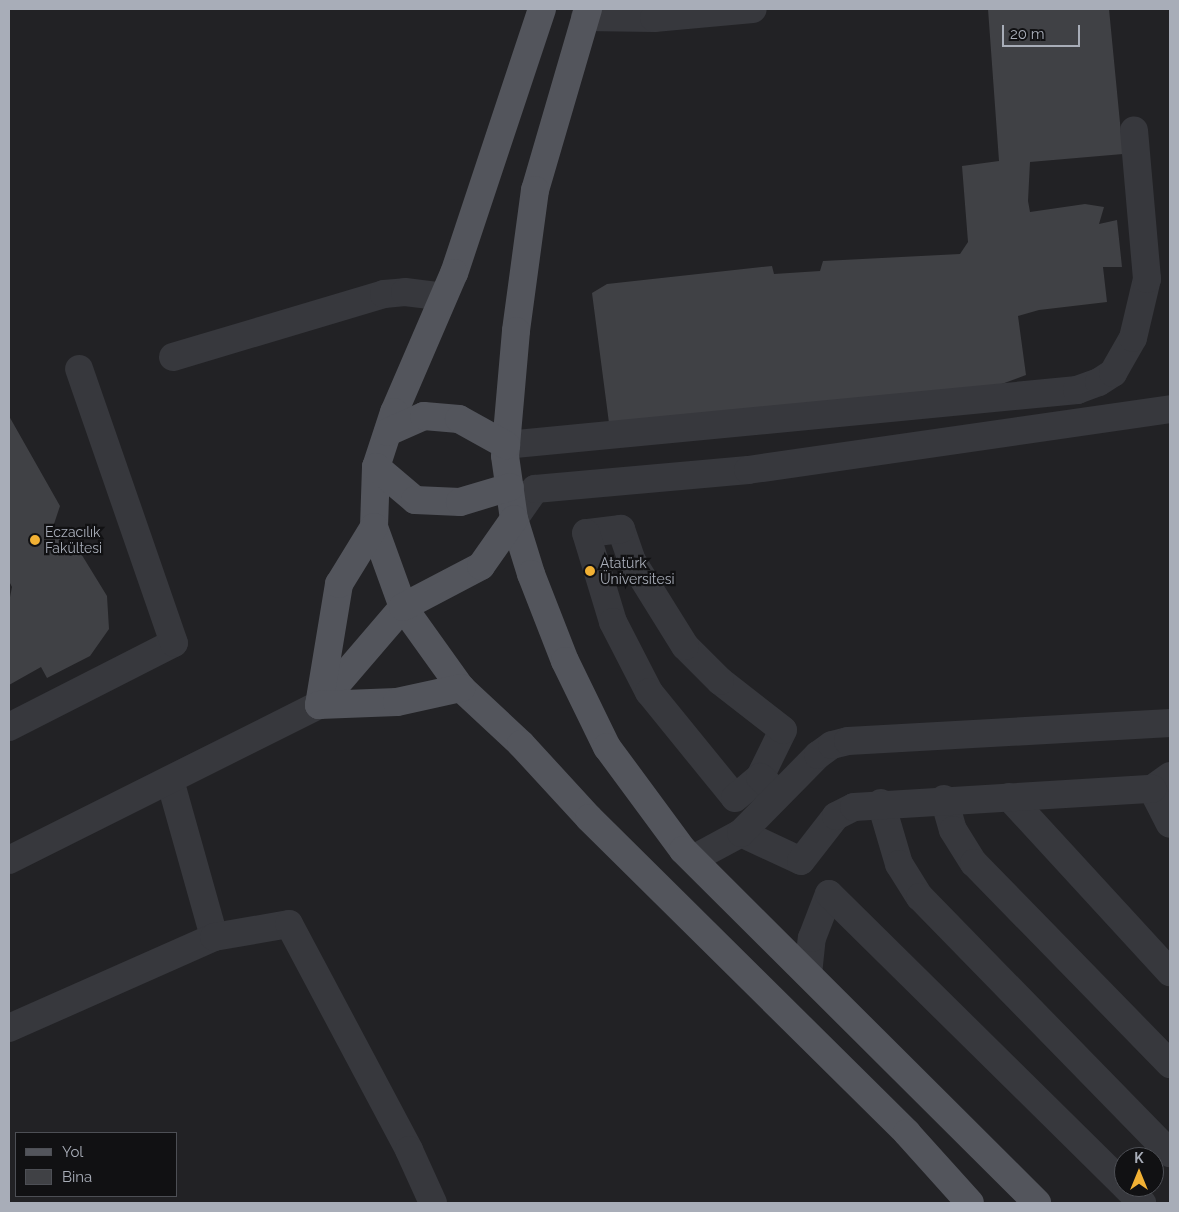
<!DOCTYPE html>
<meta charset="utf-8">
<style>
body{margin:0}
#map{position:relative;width:1179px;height:1212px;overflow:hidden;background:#161618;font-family:Raleway,sans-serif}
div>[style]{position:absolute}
.built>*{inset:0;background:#222225}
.building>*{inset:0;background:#404145}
.minor>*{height:28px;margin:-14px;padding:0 14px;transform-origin:14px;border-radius:14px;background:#37383d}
.major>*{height:28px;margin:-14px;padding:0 14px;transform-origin:14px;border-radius:14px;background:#53555c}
.dots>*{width:14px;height:14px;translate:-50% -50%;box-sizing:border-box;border:2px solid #111113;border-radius:50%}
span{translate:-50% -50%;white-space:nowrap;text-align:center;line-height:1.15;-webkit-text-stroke:4.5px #111113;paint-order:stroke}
.poi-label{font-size:14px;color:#a8adb8}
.left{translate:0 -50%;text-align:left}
.frame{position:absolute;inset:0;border:10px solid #a8adb8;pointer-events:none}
.legend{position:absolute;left:15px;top:1132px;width:162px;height:65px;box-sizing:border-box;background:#111113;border:1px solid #4d4f55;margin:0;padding:6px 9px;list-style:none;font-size:15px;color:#a8adb8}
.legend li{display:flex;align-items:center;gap:10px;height:25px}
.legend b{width:25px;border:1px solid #4d4f55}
.north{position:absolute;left:1114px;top:1147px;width:50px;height:50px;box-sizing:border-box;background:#111113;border:1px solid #4d4f55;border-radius:50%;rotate:0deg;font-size:14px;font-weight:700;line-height:20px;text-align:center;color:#a8adb8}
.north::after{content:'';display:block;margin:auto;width:18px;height:22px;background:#f2b134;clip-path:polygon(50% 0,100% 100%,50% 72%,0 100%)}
.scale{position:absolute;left:1002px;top:25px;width:78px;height:22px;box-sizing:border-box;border:2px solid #a8adb8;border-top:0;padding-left:6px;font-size:15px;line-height:18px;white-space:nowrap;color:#a8adb8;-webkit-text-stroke:4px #111113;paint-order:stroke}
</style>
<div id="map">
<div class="built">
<i style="clip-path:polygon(evenodd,9px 9px,1170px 9px,1170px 1203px,9px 1203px,9px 9px,16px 1133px,176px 1133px,176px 1196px,16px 1196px,16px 1133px,9px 9px,1124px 1157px,1154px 1157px,1154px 1187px,1124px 1187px,1124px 1157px)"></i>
</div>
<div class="building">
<i style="clip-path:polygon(988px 9px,1109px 9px,1123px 154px,1030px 162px,1028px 201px,1030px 212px,1085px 204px,1104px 207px,1099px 224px,1117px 220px,1122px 267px,1103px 267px,1107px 302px,1039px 310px,1018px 316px,1026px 375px,999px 385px,609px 423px,592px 293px,607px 284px,772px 266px,774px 274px,820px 271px,823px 261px,960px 254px,968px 242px,962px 166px,999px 161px)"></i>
<i style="clip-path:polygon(9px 416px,60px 506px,53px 527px,70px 556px,80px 552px,107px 596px,109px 629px,90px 656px,47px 678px,41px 667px,9px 685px,9px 602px,12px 587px,9px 581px)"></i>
</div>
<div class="minor">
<i style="left:585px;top:17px;width:69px;rotate:0.8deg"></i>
<i style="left:654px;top:18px;width:99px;rotate:-5.2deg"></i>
<i style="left:173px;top:357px;width:220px;rotate:-16.6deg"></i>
<i style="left:384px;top:294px;width:21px;rotate:-5deg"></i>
<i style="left:405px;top:292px;width:38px;rotate:7deg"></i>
<i style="left:506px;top:445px;width:574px;rotate:-5.5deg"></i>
<i style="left:1077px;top:390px;width:23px;rotate:-20deg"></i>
<i style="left:1099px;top:382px;width:17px;rotate:-33deg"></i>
<i style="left:1113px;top:373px;width:40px;rotate:-60.3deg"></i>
<i style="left:1133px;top:338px;width:61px;rotate:-76.7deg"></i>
<i style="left:1147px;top:279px;width:149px;rotate:-95deg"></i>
<i style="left:514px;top:519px;width:37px;rotate:-55deg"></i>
<i style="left:535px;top:489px;width:214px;rotate:-5.1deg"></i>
<i style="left:748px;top:470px;width:426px;rotate:-8.2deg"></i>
<i style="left:9px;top:727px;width:185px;rotate:-27deg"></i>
<i style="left:174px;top:643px;width:290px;rotate:-109.1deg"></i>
<i style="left:1170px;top:776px;width:22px;rotate:144deg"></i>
<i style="left:1152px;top:789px;width:39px;rotate:63deg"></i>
<i style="left:760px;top:777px;width:52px;rotate:-63.9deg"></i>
<i style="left:783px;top:730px;width:80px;rotate:-142.1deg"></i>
<i style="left:720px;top:681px;width:49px;rotate:-135deg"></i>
<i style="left:685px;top:646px;width:100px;rotate:-121.9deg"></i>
<i style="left:632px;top:561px;width:34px;rotate:-109deg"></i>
<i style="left:621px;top:529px;width:35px;rotate:173deg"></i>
<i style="left:586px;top:533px;width:93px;rotate:73.1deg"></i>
<i style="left:613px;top:622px;width:79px;rotate:62.8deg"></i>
<i style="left:649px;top:692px;width:136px;rotate:50.9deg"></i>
<i style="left:735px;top:798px;width:33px;rotate:-40deg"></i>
<i style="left:760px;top:777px;width:25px;rotate:42deg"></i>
<i style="left:170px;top:780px;width:163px;rotate:74.3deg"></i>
<i style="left:1009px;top:797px;width:238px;rotate:47.4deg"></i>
<i style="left:944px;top:799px;width:32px;rotate:74deg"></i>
<i style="left:953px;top:830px;width:39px;rotate:58deg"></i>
<i style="left:974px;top:863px;width:281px;rotate:45.7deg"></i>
<i style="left:881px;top:803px;width:64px;rotate:73.6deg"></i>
<i style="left:899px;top:864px;width:39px;rotate:58deg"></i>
<i style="left:920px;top:897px;width:358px;rotate:45.7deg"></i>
<i style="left:741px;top:833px;width:66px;rotate:25deg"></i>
<i style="left:801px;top:861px;width:57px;rotate:-52.1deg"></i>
<i style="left:836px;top:816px;width:20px;rotate:-27deg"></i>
<i style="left:854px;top:807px;width:299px;rotate:-3.5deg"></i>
<i style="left:693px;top:859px;width:55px;rotate:-28.4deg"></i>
<i style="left:741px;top:833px;width:110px;rotate:-45.4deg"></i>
<i style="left:818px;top:755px;width:17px;rotate:-36deg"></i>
<i style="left:832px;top:745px;width:16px;rotate:-14deg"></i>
<i style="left:848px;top:741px;width:323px;rotate:-3.2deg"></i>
<i style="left:9px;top:860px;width:347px;rotate:-26.6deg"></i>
<i style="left:808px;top:974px;width:36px;rotate:-84deg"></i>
<i style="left:812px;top:938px;width:47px;rotate:-68.9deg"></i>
<i style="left:829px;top:894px;width:414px;rotate:44.6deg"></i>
<i style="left:9px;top:1028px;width:224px;rotate:-23.9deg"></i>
<i style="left:214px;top:937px;width:76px;rotate:-9.8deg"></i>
<i style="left:289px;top:924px;width:256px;rotate:62deg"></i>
<i style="left:409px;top:1150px;width:58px;rotate:65.6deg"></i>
<i style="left:1126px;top:1187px;width:23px;rotate:45deg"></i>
</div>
<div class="major">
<i style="left:542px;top:9px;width:278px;rotate:108.4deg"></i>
<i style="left:454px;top:273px;width:151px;rotate:113.3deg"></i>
<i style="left:394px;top:412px;width:58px;rotate:108.1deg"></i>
<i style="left:376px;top:467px;width:60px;rotate:91.9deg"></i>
<i style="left:374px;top:527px;width:85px;rotate:70.1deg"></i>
<i style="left:403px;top:607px;width:100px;rotate:54.4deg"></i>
<i style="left:461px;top:688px;width:82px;rotate:43deg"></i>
<i style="left:521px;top:744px;width:100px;rotate:47.4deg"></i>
<i style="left:589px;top:818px;width:448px;rotate:44.7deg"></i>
<i style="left:907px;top:1133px;width:94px;rotate:48deg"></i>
<i style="left:588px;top:9px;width:189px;rotate:106.3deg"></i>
<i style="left:535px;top:190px;width:142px;rotate:97.7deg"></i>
<i style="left:516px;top:331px;width:125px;rotate:95deg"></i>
<i style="left:505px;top:456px;width:64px;rotate:81.9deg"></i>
<i style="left:514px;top:519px;width:58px;rotate:72.8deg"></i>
<i style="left:531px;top:574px;width:93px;rotate:68.7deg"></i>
<i style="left:565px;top:661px;width:96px;rotate:64deg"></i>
<i style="left:607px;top:747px;width:128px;rotate:53.6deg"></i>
<i style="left:683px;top:850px;width:500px;rotate:44.9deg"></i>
<i style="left:388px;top:432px;width:39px;rotate:-24deg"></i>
<i style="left:424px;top:416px;width:35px;rotate:5deg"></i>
<i style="left:459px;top:419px;width:54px;rotate:29deg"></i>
<i style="left:376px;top:467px;width:51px;rotate:40.2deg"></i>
<i style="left:415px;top:500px;width:45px;rotate:2.5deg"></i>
<i style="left:460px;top:502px;width:52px;rotate:-16.7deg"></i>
<i style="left:319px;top:705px;width:129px;rotate:-49.4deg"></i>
<i style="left:403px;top:607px;width:88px;rotate:-27.7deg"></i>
<i style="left:481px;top:566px;width:57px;rotate:-54.9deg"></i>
<i style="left:319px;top:705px;width:123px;rotate:-80.6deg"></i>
<i style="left:339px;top:584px;width:67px;rotate:-58.4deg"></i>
<i style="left:319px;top:705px;width:78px;rotate:-2.2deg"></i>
<i style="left:397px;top:702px;width:66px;rotate:-12.3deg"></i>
</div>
<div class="dots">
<i style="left:35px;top:540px;background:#f2b134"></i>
<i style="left:590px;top:571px;background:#f2b134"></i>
</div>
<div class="poi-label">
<span class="left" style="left:45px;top:540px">Eczacılık<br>Fakültesi</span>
<span class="left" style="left:600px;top:571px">Atatürk<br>Üniversitesi</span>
</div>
<div class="frame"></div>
<ul class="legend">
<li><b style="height:6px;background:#53555c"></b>Yol</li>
<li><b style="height:14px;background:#404145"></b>Bina</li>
</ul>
<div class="north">K</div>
<div class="scale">20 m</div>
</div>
